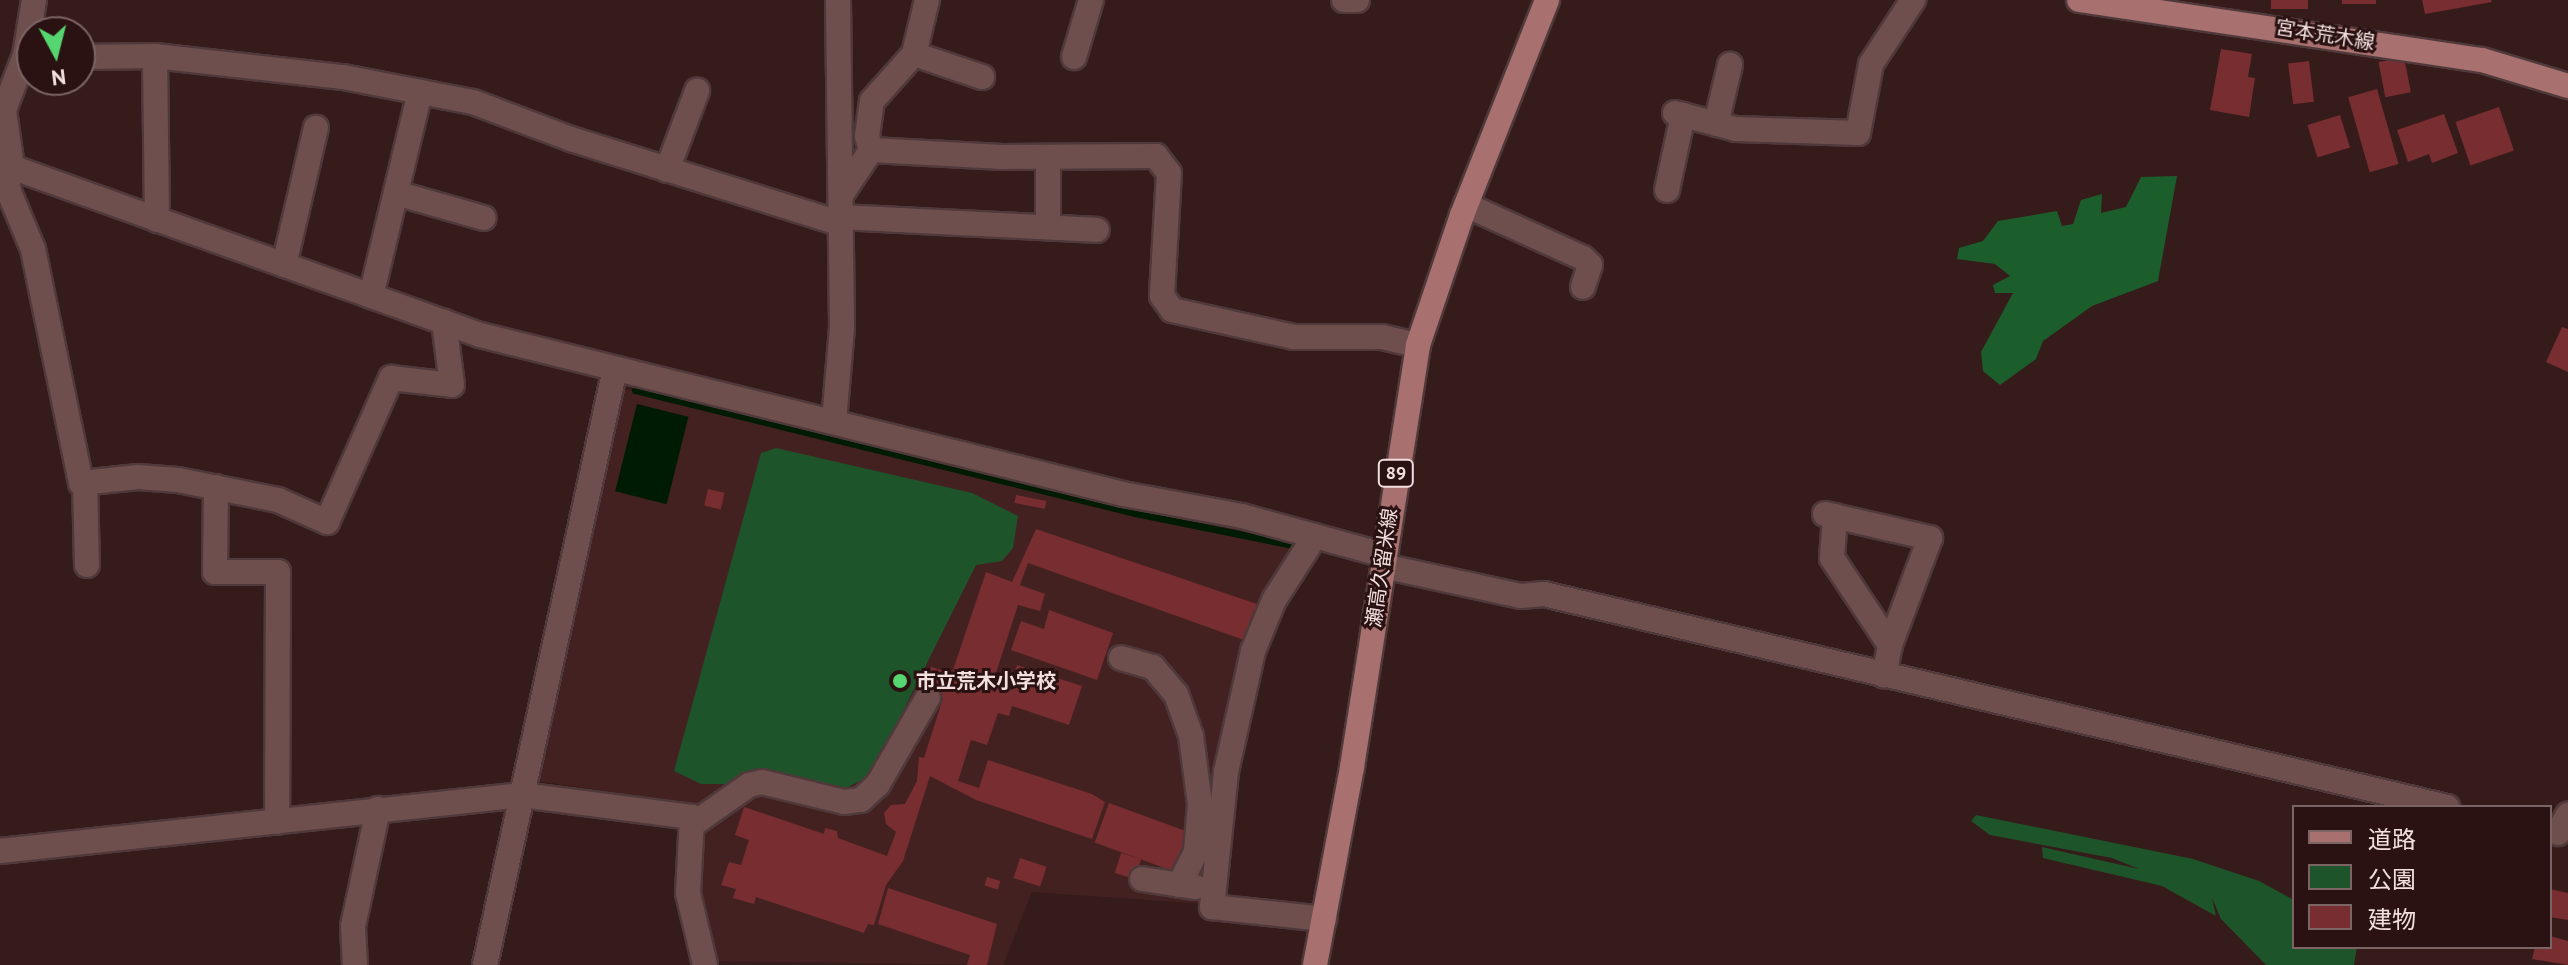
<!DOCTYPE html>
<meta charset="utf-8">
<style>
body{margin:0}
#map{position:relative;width:2568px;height:965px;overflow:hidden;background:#361b1b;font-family:"PT Sans","Noto Sans JP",sans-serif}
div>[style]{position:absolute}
.built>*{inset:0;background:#432121}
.green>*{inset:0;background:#1e542a}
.forest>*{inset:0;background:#1b5e2b}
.water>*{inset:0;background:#001b03;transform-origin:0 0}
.stream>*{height:7px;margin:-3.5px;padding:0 3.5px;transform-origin:3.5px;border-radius:3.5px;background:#001b03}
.building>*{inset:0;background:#782d30;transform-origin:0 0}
.roads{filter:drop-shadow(2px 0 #4f393a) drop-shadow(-2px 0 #4f393a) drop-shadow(0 2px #4f393a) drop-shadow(0 -2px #4f393a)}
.minor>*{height:24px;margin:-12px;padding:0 12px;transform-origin:12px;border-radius:12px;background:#6e4f4e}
.major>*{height:24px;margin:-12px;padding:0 12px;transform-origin:12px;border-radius:12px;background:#a8706e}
.dots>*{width:22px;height:22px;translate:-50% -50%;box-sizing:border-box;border:4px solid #2b1212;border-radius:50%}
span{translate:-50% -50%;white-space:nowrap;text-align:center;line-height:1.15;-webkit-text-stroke:6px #2b1212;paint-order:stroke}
.shield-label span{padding:2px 6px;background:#2b1212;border:2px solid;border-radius:6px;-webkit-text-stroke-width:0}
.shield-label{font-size:18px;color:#f2dfde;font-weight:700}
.street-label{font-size:20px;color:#f2dfde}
.poi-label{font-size:20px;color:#f2dfde;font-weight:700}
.left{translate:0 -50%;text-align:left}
.legend{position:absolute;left:2292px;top:805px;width:260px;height:144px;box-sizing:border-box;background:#2b1212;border:2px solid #7b6464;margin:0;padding:10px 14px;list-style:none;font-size:24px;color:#f2dfde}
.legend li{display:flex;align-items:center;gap:16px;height:40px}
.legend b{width:40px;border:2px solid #7b6464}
.north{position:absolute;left:16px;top:16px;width:80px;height:80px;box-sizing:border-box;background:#2b1212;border:2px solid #7b6464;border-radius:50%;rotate:173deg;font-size:22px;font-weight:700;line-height:32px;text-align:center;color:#f2dfde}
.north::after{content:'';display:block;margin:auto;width:28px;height:36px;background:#55d671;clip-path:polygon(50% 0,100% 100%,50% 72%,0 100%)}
</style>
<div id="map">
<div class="built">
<i style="clip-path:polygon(624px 389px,1119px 513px,1300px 550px,1269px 599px,1208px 904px,1032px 892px,1003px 965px,712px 961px,699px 873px,699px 835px,707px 807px,538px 781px)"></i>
</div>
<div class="green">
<i style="clip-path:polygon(776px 448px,972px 493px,1018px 516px,1013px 548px,1002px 561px,976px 565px,884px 749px,866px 778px,846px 788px,763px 769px,731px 784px,701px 784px,674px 771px,761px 453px)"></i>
<i style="clip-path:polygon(1976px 815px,2193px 859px,2259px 881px,2294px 900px,2294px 947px,2357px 947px,2354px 965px,2266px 965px,2221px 919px,2212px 898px,2216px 916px,2162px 886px,2043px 858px,2042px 847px,2139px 869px,2112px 858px,1990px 835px,1971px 821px)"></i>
</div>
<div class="forest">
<i style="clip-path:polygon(2177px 176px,2158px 281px,2092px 306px,2043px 341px,2036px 359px,2000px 385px,1983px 371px,1981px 352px,2013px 293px,1995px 293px,1993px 285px,2010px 276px,1995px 264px,1957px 259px,1959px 248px,1983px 241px,1998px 221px,2057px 211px,2062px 226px,2073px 224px,2081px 200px,2102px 194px,2101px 213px,2126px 207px,2141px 177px)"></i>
</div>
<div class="water">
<i style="left:637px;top:404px;width:53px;height:90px;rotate:14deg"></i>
</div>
<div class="stream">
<i style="left:635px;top:390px;width:515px;rotate:13.82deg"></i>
<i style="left:1135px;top:513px;width:165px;rotate:11.5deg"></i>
</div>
<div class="building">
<i style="left:2271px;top:0;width:37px;height:9px"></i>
<i style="left:2342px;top:0;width:34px;height:4px"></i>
<i style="clip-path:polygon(2422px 0,2491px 0,2492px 2px,2425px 14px)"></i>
<i style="clip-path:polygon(2221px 49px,2252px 54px,2248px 77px,2255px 78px,2249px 117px,2210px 110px)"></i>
<i style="left:2404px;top:57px;width:36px;height:26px;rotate:79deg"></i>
<i style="left:2309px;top:61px;width:41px;height:21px;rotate:83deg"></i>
<i style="left:2377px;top:89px;width:78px;height:30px;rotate:74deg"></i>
<i style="left:2499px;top:107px;width:46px;height:46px;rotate:71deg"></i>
<i style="clip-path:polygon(2444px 114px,2458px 153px,2432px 163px,2429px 154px,2408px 162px,2397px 130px)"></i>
<i style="left:2340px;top:115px;width:34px;height:34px;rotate:73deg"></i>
<i style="clip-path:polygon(2562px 327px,2568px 329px,2568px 372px,2546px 362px)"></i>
<i style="left:708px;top:489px;width:17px;height:17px;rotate:13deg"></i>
<i style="left:1016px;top:495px;width:31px;height:8px;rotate:11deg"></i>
<i style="clip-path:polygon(1036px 529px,1257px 604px,1244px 640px,1028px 563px,1020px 585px,1045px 594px,1040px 611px,1018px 605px,994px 679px,1010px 685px,1017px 665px,1082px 686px,1069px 725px,1012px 706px,1009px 716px,998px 713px,987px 745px,971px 740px,958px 781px,979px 788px,988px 760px,1092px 794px,1105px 802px,1092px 839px,976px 800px,930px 776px,903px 861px,886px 885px,874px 925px,868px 924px,864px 933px,756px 897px,754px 904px,733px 898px,736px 889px,721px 885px,729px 862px,741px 865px,749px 840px,735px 835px,744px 807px,824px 834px,825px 828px,837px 831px,838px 838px,887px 856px,896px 832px,886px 824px,884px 813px,891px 805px,905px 804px,917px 781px,919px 757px,924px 758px,943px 698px,924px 692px,931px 667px,952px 673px,986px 572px,1012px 582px)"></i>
<i style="clip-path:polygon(1049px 610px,1113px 633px,1097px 680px,1011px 650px,1021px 621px,1044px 629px)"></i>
<i style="left:1109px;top:803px;width:86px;height:42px;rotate:20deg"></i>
<i style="left:1121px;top:853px;width:21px;height:21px;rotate:17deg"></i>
<i style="left:1020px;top:858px;width:28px;height:21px;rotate:18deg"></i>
<i style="left:987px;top:877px;width:14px;height:9px;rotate:17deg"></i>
<i style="clip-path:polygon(888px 888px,997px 924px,987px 965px,967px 965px,970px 955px,878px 924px)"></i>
<i style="clip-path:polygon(2550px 889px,2568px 893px,2568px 920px,2550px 917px)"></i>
<i style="clip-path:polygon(2550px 936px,2568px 941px,2568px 965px,2532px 959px,2535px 947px,2550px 947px)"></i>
</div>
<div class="roads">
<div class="minor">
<i style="left:1344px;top:0;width:13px"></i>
<i style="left:914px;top:54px;width:56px;rotate:-76.5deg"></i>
<i style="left:155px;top:56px;width:164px;rotate:89.3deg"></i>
<i style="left:80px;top:57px;width:75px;rotate:-0.8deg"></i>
<i style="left:155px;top:56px;width:189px;rotate:6.4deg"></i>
<i style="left:343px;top:77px;width:132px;rotate:10.9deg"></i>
<i style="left:473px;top:102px;width:105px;rotate:20.7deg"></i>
<i style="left:571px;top:139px;width:284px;rotate:17.4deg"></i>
<i style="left:1074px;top:57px;width:59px;rotate:-73.4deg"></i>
<i style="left:1675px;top:113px;width:63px;rotate:14.7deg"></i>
<i style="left:1736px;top:129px;width:122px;rotate:1.9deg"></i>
<i style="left:1858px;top:133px;width:70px;rotate:-79.3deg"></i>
<i style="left:1871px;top:64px;width:77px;rotate:-56.7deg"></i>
<i style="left:1716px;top:124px;width:61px;rotate:-76.7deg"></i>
<i style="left:871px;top:150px;width:15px;rotate:-106deg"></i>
<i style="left:867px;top:136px;width:35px;rotate:-82deg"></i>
<i style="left:872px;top:101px;width:63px;rotate:-48.2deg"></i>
<i style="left:914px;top:54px;width:72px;rotate:18.7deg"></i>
<i style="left:0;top:163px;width:510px;rotate:19.71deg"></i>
<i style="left:480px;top:335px;width:662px;rotate:13.89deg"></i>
<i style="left:1123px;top:494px;width:121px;rotate:10.5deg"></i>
<i style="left:1242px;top:516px;width:147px;rotate:15.4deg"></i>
<i style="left:6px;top:165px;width:27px;rotate:84deg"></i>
<i style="left:9px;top:192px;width:62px;rotate:67.2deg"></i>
<i style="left:33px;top:249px;width:239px;rotate:78.4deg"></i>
<i style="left:81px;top:483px;width:57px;rotate:-6deg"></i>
<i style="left:138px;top:477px;width:40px;rotate:4.3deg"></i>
<i style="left:178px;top:480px;width:102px;rotate:11.3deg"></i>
<i style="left:278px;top:500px;width:54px;rotate:24.2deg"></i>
<i style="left:327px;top:522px;width:158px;rotate:-66deg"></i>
<i style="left:391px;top:378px;width:61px;rotate:6.5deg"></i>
<i style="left:452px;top:385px;width:64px;rotate:-97.2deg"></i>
<i style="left:12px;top:167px;width:58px;rotate:-98deg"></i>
<i style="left:4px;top:110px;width:59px;rotate:-69.1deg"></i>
<i style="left:25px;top:55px;width:56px;rotate:-80.7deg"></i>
<i style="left:667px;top:170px;width:85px;rotate:-69.2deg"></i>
<i style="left:1667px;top:190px;width:77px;rotate:-78deg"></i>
<i style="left:396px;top:193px;width:91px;rotate:15.9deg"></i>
<i style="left:841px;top:195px;width:54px;rotate:-56.3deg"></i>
<i style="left:871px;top:150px;width:131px;rotate:3.1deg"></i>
<i style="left:1002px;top:157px;width:154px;rotate:-0.4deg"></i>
<i style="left:1156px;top:156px;width:21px;rotate:53deg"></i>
<i style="left:1169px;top:173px;width:123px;rotate:93.3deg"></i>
<i style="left:1162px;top:296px;width:17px;rotate:54deg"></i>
<i style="left:1172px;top:310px;width:125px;rotate:12.5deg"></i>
<i style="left:1294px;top:337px;width:88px"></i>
<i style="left:1382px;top:337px;width:37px;rotate:13deg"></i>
<i style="left:1466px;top:205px;width:128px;rotate:24.4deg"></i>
<i style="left:1583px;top:258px;width:10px;rotate:45deg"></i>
<i style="left:1590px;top:265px;width:23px;rotate:108deg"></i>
<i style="left:842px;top:217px;width:255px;rotate:2.9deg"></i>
<i style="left:1048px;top:227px;width:70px;rotate:-90deg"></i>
<i style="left:284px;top:265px;width:141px;rotate:-76.9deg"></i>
<i style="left:371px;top:296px;width:210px;rotate:-76.5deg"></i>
<i style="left:834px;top:421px;width:94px;rotate:-85.1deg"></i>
<i style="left:842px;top:327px;width:327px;rotate:-90.7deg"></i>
<i style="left:85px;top:483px;width:82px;rotate:88.6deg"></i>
<i style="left:216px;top:487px;width:85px;rotate:90.7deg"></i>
<i style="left:215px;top:572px;width:63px"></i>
<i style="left:278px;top:572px;width:250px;rotate:90.2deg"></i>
<i style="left:1825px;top:514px;width:108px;rotate:12.9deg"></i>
<i style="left:1930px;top:538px;width:114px;rotate:110.5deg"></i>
<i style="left:1890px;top:645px;width:31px;rotate:101deg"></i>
<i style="left:1835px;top:516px;width:42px;rotate:94.1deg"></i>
<i style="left:1832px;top:558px;width:105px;rotate:56.3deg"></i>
<i style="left:1315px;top:536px;width:76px;rotate:122.6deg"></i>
<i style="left:1274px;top:600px;width:55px;rotate:112.4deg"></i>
<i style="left:1253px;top:651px;width:124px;rotate:102.6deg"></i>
<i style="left:1226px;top:772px;width:136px;rotate:95.9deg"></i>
<i style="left:1212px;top:907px;width:113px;rotate:6.1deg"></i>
<i style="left:1383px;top:566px;width:141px;rotate:12.3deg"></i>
<i style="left:1521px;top:596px;width:23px;rotate:-5deg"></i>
<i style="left:1544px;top:594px;width:928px;rotate:13.27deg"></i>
<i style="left:1121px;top:658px;width:33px;rotate:16deg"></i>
<i style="left:1153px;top:667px;width:35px;rotate:50deg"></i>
<i style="left:1176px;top:694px;width:45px;rotate:70.3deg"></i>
<i style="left:1191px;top:736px;width:69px;rotate:82.5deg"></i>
<i style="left:1200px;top:804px;width:48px;rotate:94.8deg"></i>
<i style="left:1196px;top:852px;width:37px;rotate:117deg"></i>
<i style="left:692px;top:825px;width:70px;rotate:-35.1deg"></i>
<i style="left:749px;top:785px;width:13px;rotate:-13deg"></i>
<i style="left:762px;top:782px;width:84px;rotate:13.7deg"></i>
<i style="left:844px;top:802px;width:17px;rotate:-7deg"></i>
<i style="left:861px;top:800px;width:23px;rotate:-43deg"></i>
<i style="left:878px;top:784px;width:100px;rotate:-60.1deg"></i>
<i style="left:2558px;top:833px;width:21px;rotate:-61deg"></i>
<i style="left:0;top:851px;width:525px;rotate:-6.12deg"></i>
<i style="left:522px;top:795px;width:171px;rotate:7.4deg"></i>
<i style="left:692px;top:817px;width:76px;rotate:93deg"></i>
<i style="left:688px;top:893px;width:74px;rotate:76.7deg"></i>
<i style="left:1142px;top:879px;width:54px;rotate:8.6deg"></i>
<i style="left:355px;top:965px;width:39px;rotate:-93deg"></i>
<i style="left:353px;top:926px;width:120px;rotate:-77.9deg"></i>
<i style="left:485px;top:965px;width:610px;rotate:-77.7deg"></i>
</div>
<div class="major">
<i style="left:2079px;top:0;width:407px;rotate:8.5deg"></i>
<i style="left:2482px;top:60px;width:90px;rotate:16.8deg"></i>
<i style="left:1315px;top:965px;width:201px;rotate:-79.4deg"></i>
<i style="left:1352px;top:767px;width:427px;rotate:-81.1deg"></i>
<i style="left:1418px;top:345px;width:137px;rotate:-71.3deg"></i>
<i style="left:1462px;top:215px;width:231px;rotate:-68.4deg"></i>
</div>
</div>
<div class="dots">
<i style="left:900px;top:681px;background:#55d671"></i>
</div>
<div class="shield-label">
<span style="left:1396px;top:473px">89</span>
</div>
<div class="street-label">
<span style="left:2325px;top:35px;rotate:9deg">宮本荒木線</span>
<span style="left:1382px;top:568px;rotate:-82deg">瀬高久留米線</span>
</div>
<div class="poi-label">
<span class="left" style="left:916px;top:681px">市立荒木小学校</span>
</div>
<ul class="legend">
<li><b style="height:10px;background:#a8706e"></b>道路</li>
<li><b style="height:22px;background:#1e542a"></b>公園</li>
<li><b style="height:22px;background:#782d30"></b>建物</li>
</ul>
<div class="north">N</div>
</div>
